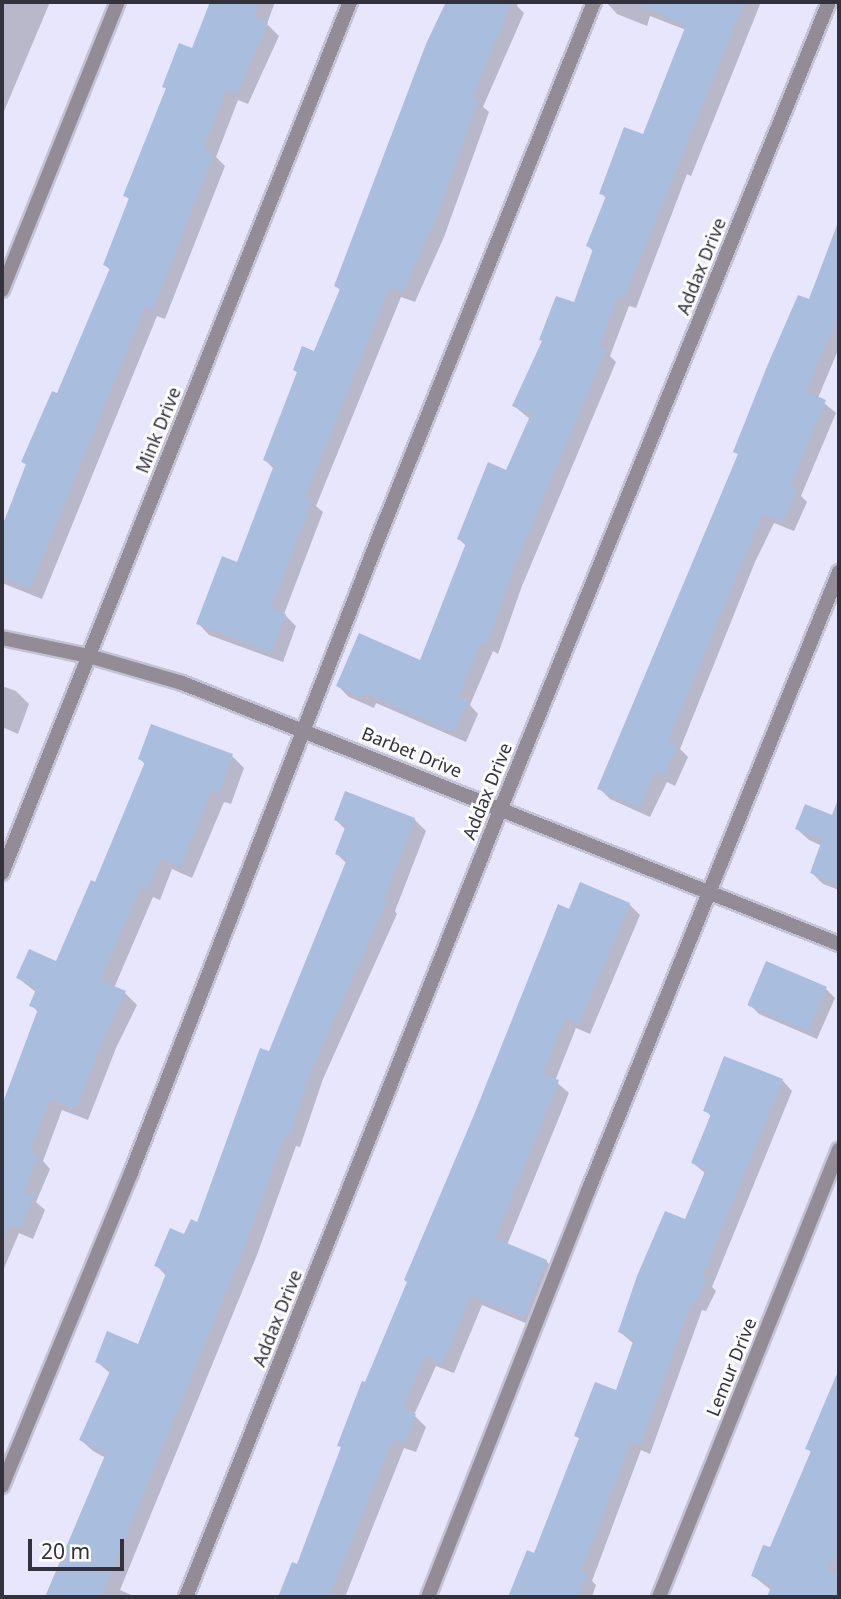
<!DOCTYPE html>
<style>
body{margin:0}
#map{position:relative;width:841px;height:1599px;overflow:hidden;background:#e8e6fd;font-family:"Noto Sans",sans-serif}
div>[style]{position:absolute}
.shadow>*{inset:0;background:#0003}
.building>*{inset:0;background:#a9bedf;transform-origin:0 0}
.roads{filter:drop-shadow(2px 0 #c4c2d6) drop-shadow(-2px 0 #c4c2d6) drop-shadow(0 2px #c4c2d6) drop-shadow(0 -2px #c4c2d6)}
.lane>*{height:14px;margin:-7px;padding:0 7px;transform-origin:7px;border-radius:7px;background:#938b95}
.street>*{height:14px;margin:-7px;padding:0 7px;transform-origin:7px;border-radius:7px;background:#938b95}
span{translate:-50% -50%;white-space:nowrap;text-align:center;line-height:1.15;-webkit-text-stroke:6px #fff;paint-order:stroke}
.street-label{font-size:18px;color:#32313c}
.frame{position:absolute;inset:0;border:4px solid #32313c;pointer-events:none}
.scale{position:absolute;left:28px;top:1539px;width:96px;height:32px;box-sizing:border-box;border:4px solid #32313c;border-top:0;padding-left:9px;font-size:21px;line-height:24px;white-space:nowrap;color:#32313c;-webkit-text-stroke:5px #fff;paint-order:stroke}
</style>
<div id="map">
<div class="shadow">
<i style="clip-path:polygon(2px 2px,50px 2px,2px 116px)"></i>
<i style="clip-path:polygon(212px 2px,275px 2px,267px 24px,279px 36px,248px 104px,238px 100px,216px 157px,225px 166px,165px 319px,157px 316px,42px 599px,2px 583px,2px 526px,28px 466px,23px 462px,58px 395px,111px 271px,105px 265px,130px 200px,126px 196px,167px 90px,164px 86px,193px 50px)"></i>
<i style="clip-path:polygon(447px 2px,519px 2px,517px 6px,524px 13px,483px 107px,489px 112px,444px 237px,415px 302px,401px 297px,316px 506px,323px 512px,284px 614px,296px 626px,283px 662px,209px 635px,198px 623px,239px 564px,274px 469px,265px 460px,299px 374px,295px 370px,315px 353px,341px 291px,336px 286px)"></i>
<i style="clip-path:polygon(606px 2px,761px 2px,691px 176px,687px 174px,636px 308px,629px 306px,610px 356px,616px 362px,522px 586px,498px 654px,493px 651px,470px 705px,478px 714px,466px 742px,376px 703px,374px 708px,349px 697px,338px 686px,421px 662px,466px 546px,459px 539px,507px 472px,530px 419px,514px 406px,575px 304px,594px 252px,588px 246px,607px 199px,601px 193px,644px 136px,686px 30px,650px 16px,647px 26px,617px 14px)"></i>
<i style="clip-path:polygon(836px 233px,839px 234px,839px 348px,818px 398px,836px 413px,801px 496px,807px 502px,794px 531px,774px 523px,755px 562px,680px 749px,688px 757px,675px 786px,667px 782px,650px 817px,610px 799px,599px 788px,739px 456px,735px 451px,810px 302px)"></i>
<i style="clip-path:polygon(2px 686px,16px 691px,29px 704px,18px 734px,2px 727px)"></i>
<i style="clip-path:polygon(232px 756px,244px 768px,231px 804px,224px 802px,192px 878px,172px 869px,160px 900px,153px 897px,114px 988px,125px 993px,137px 1005px,116px 1048px,88px 1120px,62px 1110px,43px 1161px,50px 1169px,36px 1202px,45px 1210px,33px 1239px,19px 1233px,2px 1273px,2px 1110px,39px 1013px,31px 1005px,37px 993px,18px 978px,57px 964px,96px 884px,146px 765px,140px 759px)"></i>
<i style="clip-path:polygon(839px 803px,839px 890px,823px 884px,812px 873px,822px 846px,809px 840px,797px 829px,834px 817px)"></i>
<i style="clip-path:polygon(414px 819px,426px 831px,395px 911px,397px 914px,323px 1079px,300px 1147px,296px 1146px,257px 1255px,120px 1590px,136px 1597px,45px 1597px,106px 1458px,93px 1451px,81px 1440px,111px 1374px,97px 1362px,139px 1346px,167px 1277px,156px 1265px,198px 1224px,347px 864px,337px 854px,346px 830px,336px 820px)"></i>
<i style="clip-path:polygon(629px 904px,640px 915px,590px 1034px,576px 1028px,555px 1081px,569px 1093px,507px 1245px,546px 1261px,557px 1272px,535px 1327px,482px 1305px,454px 1373px,436px 1366px,414px 1415px,426px 1427px,416px 1452px,404px 1448px,345px 1597px,280px 1597px,293px 1565px,298px 1567px,343px 1449px,339px 1445px,570px 912px)"></i>
<i style="clip-path:polygon(826px 989px,835px 998px,817px 1039px,759px 1014px,749px 1004px)"></i>
<i style="clip-path:polygon(782px 1080px,792px 1091px,712px 1287px,716px 1291px,706px 1311px,702px 1310px,650px 1454px,641px 1450px,592px 1581px,596px 1585px,592px 1597px,510px 1597px,528px 1552px,535px 1555px,580px 1439px,576px 1435px,617px 1392px,634px 1344px,620px 1332px,686px 1222px,706px 1174px,693px 1163px,712px 1117px,705px 1110px)"></i>
<i style="clip-path:polygon(836px 1381px,839px 1382px,839px 1597px,769px 1597px,771px 1590px,753px 1576px,771px 1550px,812px 1453px,807px 1448px)"></i>
</div>
<div class="building">
<i style="clip-path:polygon(210px 2px,259px 2px,253px 17px,268px 23px,237px 93px,226px 89px,203px 149px,214px 153px,153px 309px,145px 306px,30px 588px,2px 577px,2px 527px,26px 464px,21px 462px,52px 391px,57px 393px,110px 268px,103px 265px,129px 198px,123px 196px,166px 88px,162px 87px,179px 43px,192px 48px)"></i>
<i style="clip-path:polygon(446px 2px,512px 2px,472px 97px,478px 99px,433px 227px,431px 226px,403px 292px,390px 286px,305px 497px,312px 500px,271px 608px,286px 614px,272px 652px,196px 624px,222px 556px,237px 562px,274px 465px,263px 460px,297px 372px,293px 370px,302px 346px,314px 351px,340px 289px,334px 286px,426px 44px)"></i>
<i style="clip-path:polygon(632px 2px,744px 2px,624px 298px,618px 295px,599px 347px,606px 349px,511px 574px,487px 643px,482px 641px,458px 696px,468px 701px,454px 732px,365px 693px,363px 698px,336px 686px,359px 633px,420px 660px,466px 543px,457px 539px,488px 462px,506px 470px,531px 414px,512px 406px,542px 341px,539px 340px,556px 296px,574px 302px,593px 249px,586px 246px,606px 196px,599px 194px,624px 127px,643px 134px,686px 25px)"></i>
<i style="clip-path:polygon(837px 225px,839px 313px,806px 391px,826px 400px,790px 486px,797px 489px,783px 522px,763px 513px,668px 740px,678px 745px,664px 776px,655px 772px,639px 807px,597px 789px,738px 454px,733px 452px,768px 364px,798px 295px,809px 299px)"></i>
<i style="clip-path:polygon(151px 724px,233px 754px,219px 793px,211px 791px,180px 867px,160px 858px,148px 889px,141px 886px,100px 980px,126px 991px,105px 1035px,76px 1109px,50px 1099px,30px 1151px,39px 1155px,23px 1192px,34px 1196px,20px 1228px,10px 1224px,2px 1243px,2px 1105px,38px 1009px,29px 1006px,37px 987px,16px 978px,29px 949px,56px 961px,91px 880px,95px 882px,145px 762px,138px 759px)"></i>
<i style="clip-path:polygon(345px 791px,415px 818px,384px 899px,387px 901px,312px 1068px,289px 1137px,285px 1135px,246px 1243px,101px 1597px,45px 1597px,106px 1453px,79px 1440px,111px 1369px,95px 1362px,107px 1331px,138px 1344px,167px 1271px,154px 1266px,170px 1228px,184px 1234px,191px 1219px,197px 1222px,260px 1048px,269px 1051px,347px 859px,335px 854px,346px 825px,334px 820px)"></i>
<i style="clip-path:polygon(837px 802px,839px 802px,839px 885px,810px 873px,822px 840px,795px 829px,805px 804px,832px 815px)"></i>
<i style="clip-path:polygon(580px 882px,630px 903px,579px 1024px,565px 1018px,543px 1074px,559px 1080px,495px 1238px,547px 1260px,524px 1317px,471px 1295px,442px 1364px,425px 1356px,402px 1409px,416px 1414px,405px 1442px,393px 1438px,329px 1597px,278px 1597px,292px 1562px,297px 1564px,341px 1447px,337px 1446px,362px 1381px,365px 1382px,407px 1282px,404px 1280px,474px 1115px,558px 904px,569px 909px)"></i>
<i style="left:766px;top:961px;width:66px;height:48px;rotate:23deg"></i>
<i style="clip-path:polygon(724px 1056px,783px 1079px,702px 1277px,706px 1279px,696px 1302px,692px 1301px,640px 1445px,631px 1441px,581px 1571px,587px 1573px,578px 1597px,508px 1597px,527px 1550px,534px 1553px,579px 1438px,574px 1436px,595px 1382px,616px 1390px,634px 1339px,618px 1332px,637px 1276px,665px 1211px,685px 1219px,706px 1169px,691px 1163px,711px 1114px,703px 1111px)"></i>
<i style="clip-path:polygon(839px 1369px,839px 1543px,828px 1570px,839px 1574px,839px 1597px,767px 1597px,772px 1584px,751px 1576px,763px 1545px,770px 1547px,811px 1451px,805px 1449px)"></i>
</div>
<div class="roads">
<div class="lane">
<i style="left:2px;top:290px;width:310px;rotate:-68.1deg"></i>
<i style="left:2px;top:1486px;width:339px;rotate:-67.6deg"></i>
<i style="left:131px;top:1173px;width:680px;rotate:-68.71deg"></i>
<i style="left:378px;top:539px;width:579px;rotate:-68.09deg"></i>
<i style="left:428px;top:1597px;width:436px;rotate:-68.5deg"></i>
<i style="left:588px;top:1191px;width:668px;rotate:-67.93deg"></i>
</div>
<div class="street">
<i style="left:2px;top:638px;width:89px;rotate:11.7deg"></i>
<i style="left:89px;top:656px;width:97px;rotate:16.2deg"></i>
<i style="left:182px;top:683px;width:707px;rotate:21.67deg"></i>
<i style="left:2px;top:873px;width:938px;rotate:-68.22deg"></i>
<i style="left:186px;top:1597px;width:850px;rotate:-68.24deg"></i>
<i style="left:501px;top:808px;width:870px;rotate:-67.86deg"></i>
<i style="left:659px;top:1597px;width:482px;rotate:-68.1deg"></i>
</div>
</div>
<div class="street-label">
<span style="left:701px;top:266px;rotate:-68deg">Addax Drive</span>
<span style="left:158px;top:430px;rotate:-68deg">Mink Drive</span>
<span style="left:412px;top:752px;rotate:22deg">Barbet Drive</span>
<span style="left:487px;top:791px;rotate:-68deg">Addax Drive</span>
<span style="left:277px;top:1318px;rotate:-68deg">Addax Drive</span>
<span style="left:731px;top:1367px;rotate:-68deg">Lemur Drive</span>
</div>
<div class="frame"></div>
<div class="scale">20 m</div>
</div>
